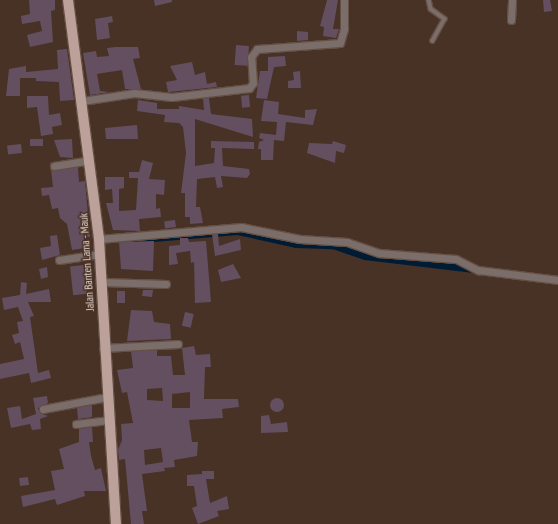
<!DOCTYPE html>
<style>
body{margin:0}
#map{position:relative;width:558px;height:524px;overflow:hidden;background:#483125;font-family:"PT Sans Narrow",sans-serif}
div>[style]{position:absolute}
.canal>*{height:8px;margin:-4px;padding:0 4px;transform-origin:4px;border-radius:4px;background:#001c35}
.building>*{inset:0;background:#644f60;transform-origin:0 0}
.round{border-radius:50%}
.roads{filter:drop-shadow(1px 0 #654f44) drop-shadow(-1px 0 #654f44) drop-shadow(0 1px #654f44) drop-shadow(0 -1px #654f44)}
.service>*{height:3.5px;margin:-1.75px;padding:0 1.75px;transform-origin:1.75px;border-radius:1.75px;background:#7a6d6a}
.minor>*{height:7px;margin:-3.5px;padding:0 3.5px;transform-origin:3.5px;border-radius:3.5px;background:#7a6d6a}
.primary>*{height:10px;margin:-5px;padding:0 5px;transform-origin:5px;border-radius:5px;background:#bca19a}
span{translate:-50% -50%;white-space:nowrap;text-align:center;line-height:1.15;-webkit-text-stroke:3px #483125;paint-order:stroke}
.street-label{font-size:11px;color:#e7d8d0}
</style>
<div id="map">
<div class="canal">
<i style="left:129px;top:240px;width:109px;rotate:-4.7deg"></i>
<i style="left:238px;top:231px;width:59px;rotate:12.6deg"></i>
<i style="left:296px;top:244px;width:37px;rotate:2deg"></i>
<i style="left:333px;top:245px;width:34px;rotate:19deg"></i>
<i style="left:365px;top:256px;width:110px;rotate:6.8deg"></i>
</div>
<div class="building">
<i style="clip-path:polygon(29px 0,55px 0,55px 10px,51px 11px,53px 42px,30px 47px,27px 35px,42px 31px,40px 21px,22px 24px,21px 16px,30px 14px)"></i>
<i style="clip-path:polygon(154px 0,172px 0,172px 2px,155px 6px)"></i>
<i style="clip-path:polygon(327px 0,338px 0,333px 29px,339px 29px,336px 38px,323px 36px,324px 27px,320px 26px)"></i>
<i style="clip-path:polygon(543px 0,550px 0,552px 11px,544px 12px)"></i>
<i style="clip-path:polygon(112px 16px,113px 22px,108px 23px,110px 38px,97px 40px,95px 19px)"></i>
<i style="clip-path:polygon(297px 31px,308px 32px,308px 40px,297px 41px)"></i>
<i style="left:236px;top:45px;width:13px;height:20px;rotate:4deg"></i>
<i style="clip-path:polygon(116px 47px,138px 47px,140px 58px,133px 59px,141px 89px,125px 89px,122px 70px,97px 74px,100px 91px,110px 92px,90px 95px,83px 53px,96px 51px,97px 57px,109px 56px,107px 48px)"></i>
<i style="clip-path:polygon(67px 49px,74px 100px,60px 101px,59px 82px,36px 81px,36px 78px,20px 78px,20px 96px,6px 96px,9px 69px,26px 66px,26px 72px,58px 69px,57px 50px)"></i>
<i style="clip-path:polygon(285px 56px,286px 66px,274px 67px,267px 99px,256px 98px,260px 71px,268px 71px,268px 57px)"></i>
<i style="clip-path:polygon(192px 62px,195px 75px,205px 72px,207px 84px,216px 82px,217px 87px,168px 92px,166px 82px,177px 80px,170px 66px)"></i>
<i style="clip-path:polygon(300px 71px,301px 88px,288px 88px,288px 81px,294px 80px,293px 72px)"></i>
<i style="left:249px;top:95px;width:12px;height:8px;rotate:85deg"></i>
<i style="clip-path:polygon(27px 96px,48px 96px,49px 115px,60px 113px,62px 125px,52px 127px,53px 134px,41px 136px,37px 107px,27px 108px)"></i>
<i style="clip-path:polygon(203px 98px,209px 98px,211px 114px,252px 119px,253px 137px,195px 119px,195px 166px,214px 163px,215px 148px,211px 148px,211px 141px,254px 142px,254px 149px,222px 148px,223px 166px,249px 169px,250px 174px,247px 178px,221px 176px,223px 187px,217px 188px,215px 177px,197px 179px,196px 207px,200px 207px,203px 223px,190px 224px,190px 217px,185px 217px,185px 193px,181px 193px,186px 153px,183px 127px,179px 123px,164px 122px,165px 115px,137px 111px,138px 100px,157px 103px,157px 109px,179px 109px,179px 106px,204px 110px)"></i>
<i style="clip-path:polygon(264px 100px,279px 102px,278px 114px,305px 118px,305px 110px,317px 109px,313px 125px,286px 122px,284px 141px,274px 140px,273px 160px,261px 160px,261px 149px,258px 149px,259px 142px,264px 140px,259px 138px,260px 133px,276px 135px,277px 122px,261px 121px)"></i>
<i style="clip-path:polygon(137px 125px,138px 139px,106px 139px,105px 128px)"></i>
<i style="left:43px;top:139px;width:7px;height:13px;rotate:90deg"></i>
<i style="clip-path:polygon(72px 139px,73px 158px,60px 157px,54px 140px)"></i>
<i style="clip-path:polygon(333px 141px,346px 145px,344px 153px,336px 151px,335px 163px,307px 153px,309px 143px,332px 144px)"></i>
<i style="left:21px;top:144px;width:9px;height:14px;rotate:84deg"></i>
<i style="clip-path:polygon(142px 160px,153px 163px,149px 179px,165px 180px,164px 195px,156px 194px,156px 209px,160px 208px,161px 217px,139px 219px,140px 231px,113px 230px,106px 203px,113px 203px,112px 189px,105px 190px,105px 177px,124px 177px,124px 188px,119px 189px,119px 211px,136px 210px,138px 178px,129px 178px,129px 172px,139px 172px)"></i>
<i style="clip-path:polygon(78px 167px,79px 182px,85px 181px,90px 237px,84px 237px,85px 248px,72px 250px,67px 224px,60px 218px,58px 208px,52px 209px,49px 195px,42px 196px,41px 188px,53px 187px,51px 170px)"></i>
<i style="left:175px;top:220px;width:7px;height:11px;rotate:82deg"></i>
<i style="clip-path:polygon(212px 234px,218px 234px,219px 246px,240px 239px,241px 250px,215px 256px)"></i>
<i style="clip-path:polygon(57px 235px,60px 255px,42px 260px,40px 248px,51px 246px,50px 236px)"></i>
<i style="clip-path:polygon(180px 238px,188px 238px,189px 242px,206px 241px,211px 302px,195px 303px,194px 262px,191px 263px,190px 251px,176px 253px,178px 264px,169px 265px,169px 246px,180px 245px)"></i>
<i style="clip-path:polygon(154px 241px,153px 271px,121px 269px,119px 242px)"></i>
<i style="clip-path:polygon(233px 264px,241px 278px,221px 282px,218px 270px)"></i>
<i style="left:84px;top:265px;width:29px;height:14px;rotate:84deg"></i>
<i style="clip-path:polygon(47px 267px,48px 277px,41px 279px,39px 269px)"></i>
<i style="clip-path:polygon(21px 282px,27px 283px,26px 294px,49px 289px,51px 302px,28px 302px,34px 316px,30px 317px,38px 373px,49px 370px,51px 378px,31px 383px,29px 373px,0 379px,0 364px,24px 359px,20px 342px,15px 344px,12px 335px,19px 333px,17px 322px,23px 321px,18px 307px,4px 310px,2px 298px,20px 295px)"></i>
<i style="clip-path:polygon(143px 290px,153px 290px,152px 297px,142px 296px)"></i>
<i style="left:117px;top:291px;width:8px;height:12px"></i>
<i style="clip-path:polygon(131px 310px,152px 311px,154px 322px,170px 324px,171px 339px,127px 341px)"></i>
<i style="left:185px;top:312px;width:9px;height:14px;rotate:13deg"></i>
<i style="clip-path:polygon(evenodd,194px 346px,196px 355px,210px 354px,211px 367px,205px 367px,204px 399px,238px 399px,239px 407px,222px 409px,223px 418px,189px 420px,192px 442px,198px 442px,197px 456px,174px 460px,175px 467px,164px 468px,165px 471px,142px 474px,147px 511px,142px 511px,144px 524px,131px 524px,125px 459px,119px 460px,118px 450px,122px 440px,121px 424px,133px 423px,127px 392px,122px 393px,117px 370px,133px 368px,131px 351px,157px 350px,157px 356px,171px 356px,173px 375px,185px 375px,182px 348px,194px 346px,162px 388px,163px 401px,147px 400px,147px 389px,162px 388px,194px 346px,190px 392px,190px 408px,172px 408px,172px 394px,190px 392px,194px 346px,161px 448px,163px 462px,145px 465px,144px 450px,161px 448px)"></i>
<i style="clip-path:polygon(47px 396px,48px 403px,38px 408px,40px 413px,48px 416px,40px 419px,41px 429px,32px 430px,30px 424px,11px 428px,7px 408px,20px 406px,22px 419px,36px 414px,33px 398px)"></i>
<i class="round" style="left:270px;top:398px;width:14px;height:14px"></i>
<i style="clip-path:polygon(92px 405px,92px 417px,78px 419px,77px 408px)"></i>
<i style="clip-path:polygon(269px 415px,271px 424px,287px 422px,288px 432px,261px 433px,261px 416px)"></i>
<i style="clip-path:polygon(92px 427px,93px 442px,89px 442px,91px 456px,95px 470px,101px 468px,106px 491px,84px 491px,85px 496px,57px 505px,55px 499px,23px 507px,21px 496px,55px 490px,51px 471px,64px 469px,59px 449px,79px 442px,79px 429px)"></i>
<i style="clip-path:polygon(202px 471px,214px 471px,214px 479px,206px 479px,210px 503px,227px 496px,229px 509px,217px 511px,219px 516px,198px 524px,192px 508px,197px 506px,194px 486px,187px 486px,187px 475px,202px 474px)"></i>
<i style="left:28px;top:477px;width:8px;height:9px;rotate:83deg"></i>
</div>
<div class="roads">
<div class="service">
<i style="left:429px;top:0;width:9px;rotate:77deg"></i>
<i style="left:431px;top:9px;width:17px;rotate:36deg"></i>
<i style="left:445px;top:19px;width:25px;rotate:119deg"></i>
</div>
<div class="minor">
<i style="left:511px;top:20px;width:20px;rotate:-87deg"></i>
<i style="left:82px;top:101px;width:53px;rotate:-8.7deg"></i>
<i style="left:134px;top:93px;width:38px;rotate:6deg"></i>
<i style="left:172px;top:97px;width:78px;rotate:-6.7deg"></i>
<i style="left:249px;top:88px;width:6px;rotate:-51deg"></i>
<i style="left:253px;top:83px;width:26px;rotate:-94deg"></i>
<i style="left:251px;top:57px;width:10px;rotate:-53deg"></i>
<i style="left:257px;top:49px;width:83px;rotate:-4.1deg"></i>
<i style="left:340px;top:43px;width:15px;rotate:-74deg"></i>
<i style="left:344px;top:29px;width:29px;rotate:-90deg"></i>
<i style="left:54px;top:166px;width:36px;rotate:-9deg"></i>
<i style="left:99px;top:239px;width:143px;rotate:-4.8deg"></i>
<i style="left:241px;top:227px;width:60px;rotate:11.5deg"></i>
<i style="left:300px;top:239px;width:47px;rotate:3.7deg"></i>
<i style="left:347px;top:242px;width:34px;rotate:19deg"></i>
<i style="left:379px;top:253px;width:77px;rotate:4.5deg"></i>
<i style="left:456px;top:259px;width:25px;rotate:27deg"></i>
<i style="left:478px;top:270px;width:81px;rotate:7.1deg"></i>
<i style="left:59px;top:260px;width:41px;rotate:-8.3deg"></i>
<i style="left:102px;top:282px;width:64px;rotate:1.8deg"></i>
<i style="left:103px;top:348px;width:75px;rotate:-3.1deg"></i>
<i style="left:43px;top:409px;width:65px;rotate:-10.6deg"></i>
<i style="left:76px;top:424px;width:32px;rotate:-7deg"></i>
</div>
<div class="primary">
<i style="left:68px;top:0;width:241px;rotate:82.6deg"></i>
<i style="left:99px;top:239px;width:286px;rotate:86.6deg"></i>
</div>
</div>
<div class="street-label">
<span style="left:87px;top:262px;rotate:-94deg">Jalan Banten Lama - Mauk</span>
</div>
</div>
